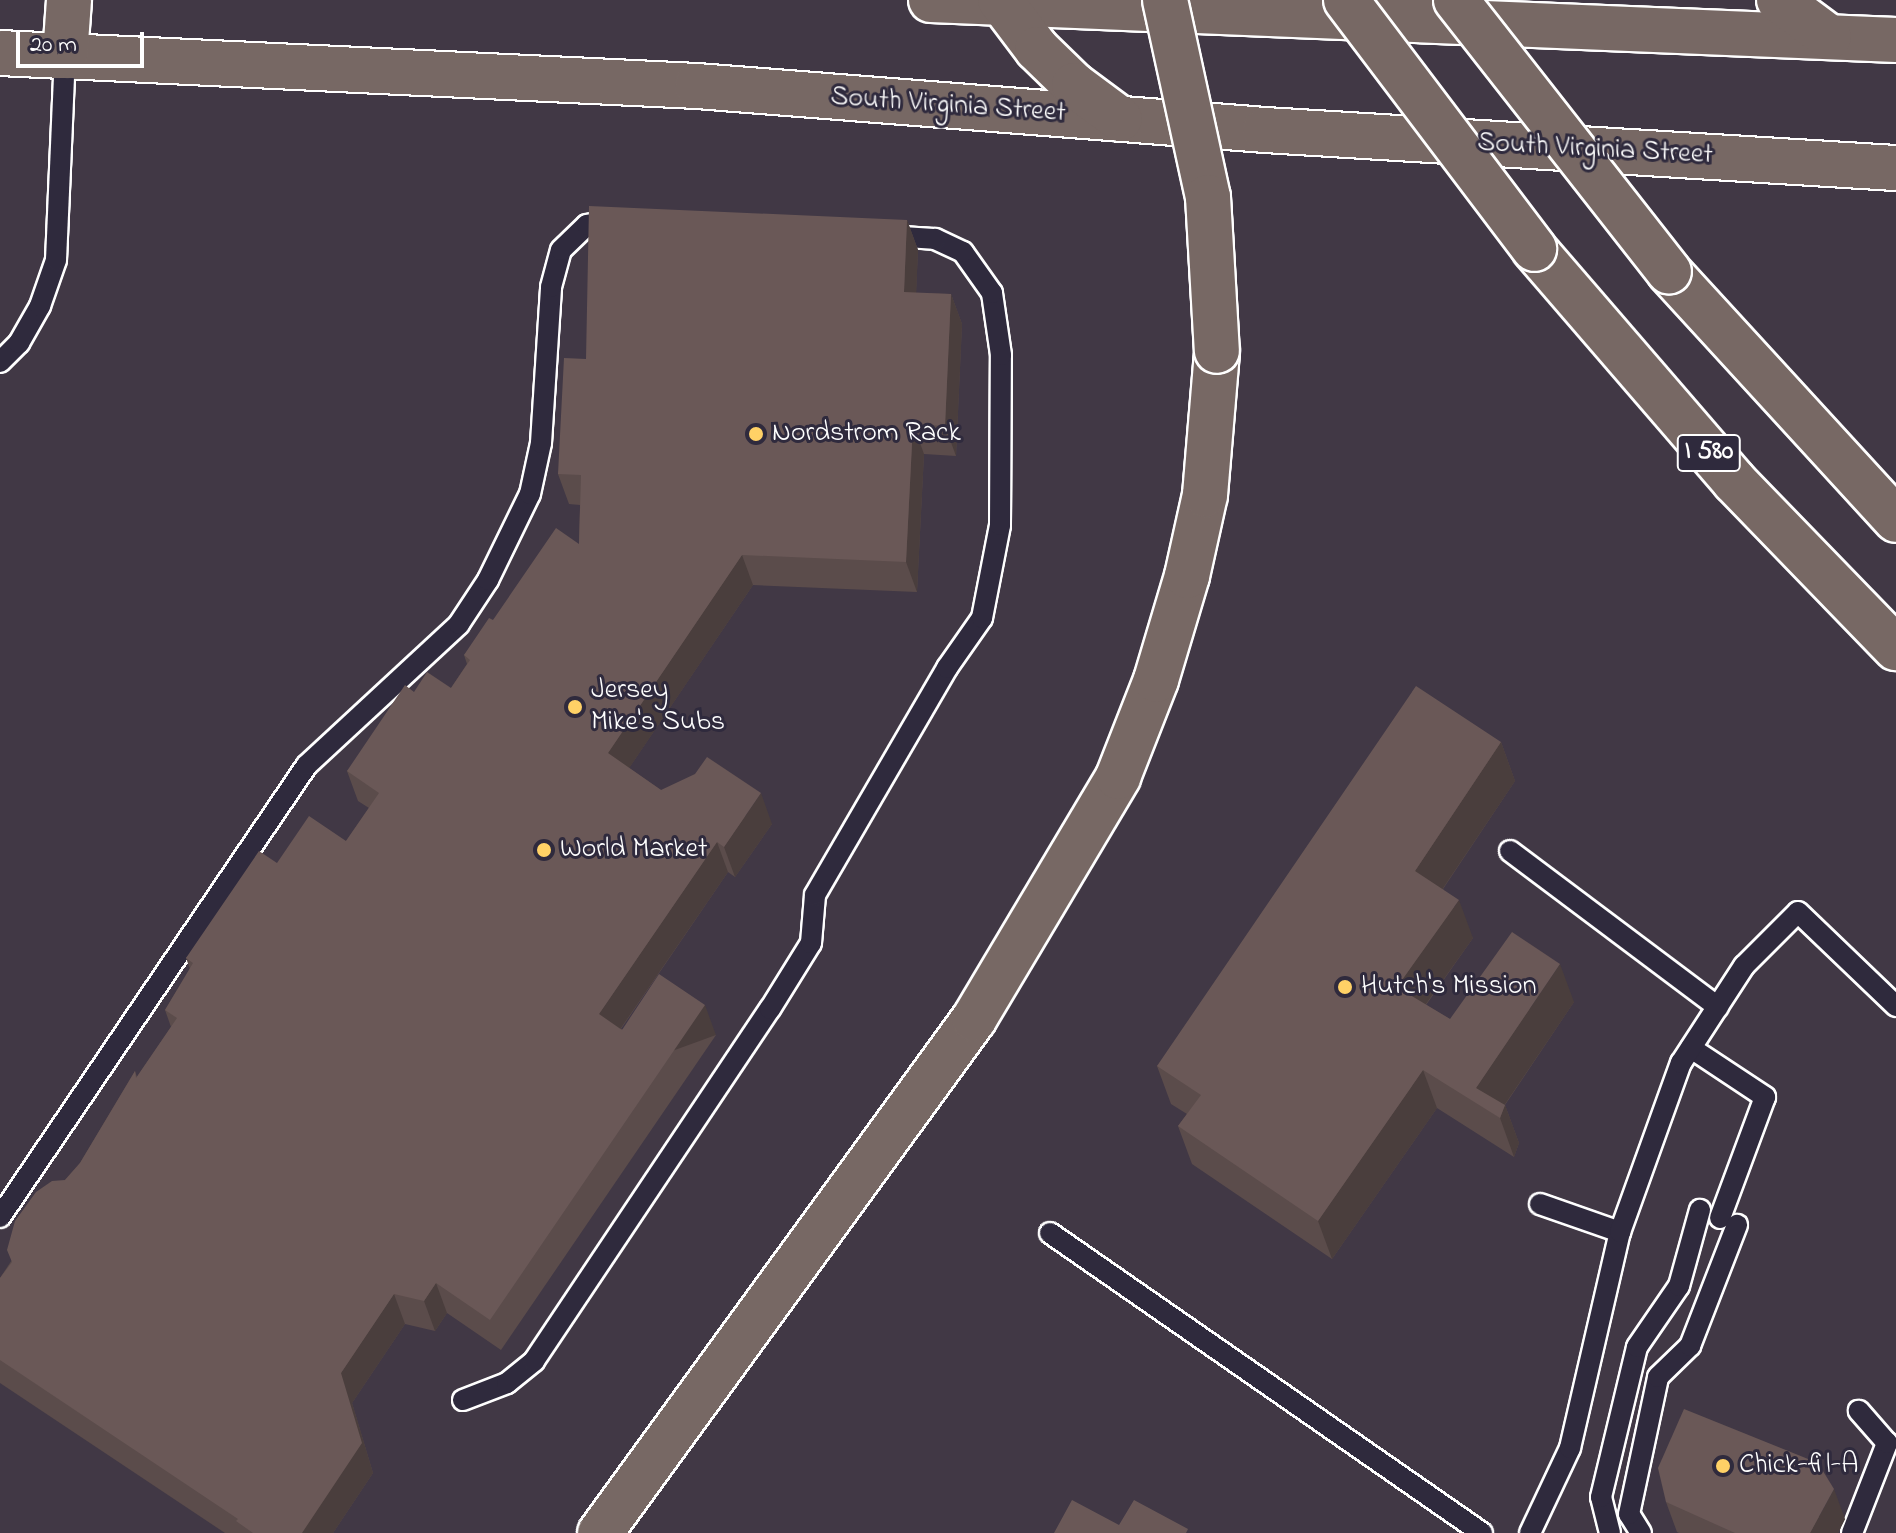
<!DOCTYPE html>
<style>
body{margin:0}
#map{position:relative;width:1896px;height:1533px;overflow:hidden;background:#413845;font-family:"Indie Flower",sans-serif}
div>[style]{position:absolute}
.roads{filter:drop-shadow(2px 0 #fff) drop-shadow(-2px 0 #fff) drop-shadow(0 2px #fff) drop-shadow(0 -2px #fff)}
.service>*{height:20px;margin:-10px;padding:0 10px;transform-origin:10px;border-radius:10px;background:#2f2a3d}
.primary>*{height:44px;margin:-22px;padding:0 22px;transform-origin:22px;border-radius:22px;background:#776864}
.motorway>*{height:44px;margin:-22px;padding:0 22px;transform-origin:22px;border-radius:22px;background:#776864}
.bridges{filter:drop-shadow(2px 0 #fff) drop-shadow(-2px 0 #fff) drop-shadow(0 2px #fff) drop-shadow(0 -2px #fff)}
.motorway-bridge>*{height:44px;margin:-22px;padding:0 22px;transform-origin:22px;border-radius:22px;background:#776864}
.wall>*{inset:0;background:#5b4c4b}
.shaded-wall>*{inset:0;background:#4a3e3d;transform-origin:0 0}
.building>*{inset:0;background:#6a5857}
.dots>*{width:22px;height:22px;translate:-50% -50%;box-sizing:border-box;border:4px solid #2f2a3d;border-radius:50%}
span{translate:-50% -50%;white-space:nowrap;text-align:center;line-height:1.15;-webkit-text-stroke:6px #2f2a3d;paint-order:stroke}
.shield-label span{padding:2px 6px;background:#2f2a3d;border:2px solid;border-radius:6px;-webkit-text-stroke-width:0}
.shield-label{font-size:26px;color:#fff;font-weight:700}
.street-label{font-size:28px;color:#fff}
.poi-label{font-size:28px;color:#fff}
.left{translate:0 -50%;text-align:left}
.scale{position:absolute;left:16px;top:32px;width:128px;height:36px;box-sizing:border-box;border:4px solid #fff;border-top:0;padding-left:10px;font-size:24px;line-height:28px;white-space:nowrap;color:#fff;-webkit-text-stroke:6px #2f2a3d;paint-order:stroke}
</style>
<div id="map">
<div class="roads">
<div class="service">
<i style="left:0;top:362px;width:27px;rotate:-45deg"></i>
<i style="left:19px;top:343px;width:43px;rotate:-60.4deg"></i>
<i style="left:40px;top:306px;width:49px;rotate:-70.8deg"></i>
<i style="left:56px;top:260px;width:204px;rotate:-87.5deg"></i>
<i style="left:1510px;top:851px;width:260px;rotate:36.9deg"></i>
<i style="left:1691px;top:1048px;width:89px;rotate:33.5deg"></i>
<i style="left:1765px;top:1097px;width:129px;rotate:110.4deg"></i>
<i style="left:1540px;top:1204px;width:85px;rotate:19.3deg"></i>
<i style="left:0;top:1217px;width:546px;rotate:-55.82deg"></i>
<i style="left:307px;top:765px;width:207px;rotate:-42.8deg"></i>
<i style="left:459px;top:624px;width:53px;rotate:-56.6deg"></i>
<i style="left:488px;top:580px;width:96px;rotate:-64deg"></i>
<i style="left:530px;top:494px;width:52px;rotate:-77.8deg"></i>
<i style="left:541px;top:443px;width:156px;rotate:-86.3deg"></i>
<i style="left:551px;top:287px;width:38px;rotate:-75deg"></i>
<i style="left:561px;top:250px;width:36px;rotate:-44deg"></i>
<i style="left:587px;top:225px;width:26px;rotate:-9deg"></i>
<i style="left:1050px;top:1233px;width:526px;rotate:34.78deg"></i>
<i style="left:463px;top:1400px;width:47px;rotate:-21.1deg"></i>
<i style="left:507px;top:1383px;width:35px;rotate:-39deg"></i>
<i style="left:534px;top:1361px;width:424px;rotate:-56.2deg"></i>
<i style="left:770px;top:1009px;width:78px;rotate:-58.2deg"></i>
<i style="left:811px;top:943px;width:48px;rotate:-85.2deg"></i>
<i style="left:815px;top:895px;width:263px;rotate:-59.8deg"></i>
<i style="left:947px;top:668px;width:61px;rotate:-55deg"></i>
<i style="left:982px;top:618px;width:95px;rotate:-79deg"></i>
<i style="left:1000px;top:525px;width:170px;rotate:-89.7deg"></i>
<i style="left:1001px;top:355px;width:63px;rotate:-98.3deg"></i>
<i style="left:992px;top:293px;width:50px;rotate:-125.3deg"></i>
<i style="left:963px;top:252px;width:31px;rotate:-155deg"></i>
<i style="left:935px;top:239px;width:46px;rotate:-176.3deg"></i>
<i style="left:1530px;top:1533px;width:94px;rotate:-64.8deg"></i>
<i style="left:1570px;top:1448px;width:222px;rotate:-77deg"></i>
<i style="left:1620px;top:1232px;width:180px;rotate:-70.2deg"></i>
<i style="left:1681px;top:1063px;width:116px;rotate:-57deg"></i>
<i style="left:1744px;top:966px;width:76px;rotate:-45deg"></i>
<i style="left:1798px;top:912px;width:136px;rotate:43.8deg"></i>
<i style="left:1610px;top:1533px;width:37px;rotate:-104deg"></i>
<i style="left:1601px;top:1497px;width:154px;rotate:-76.5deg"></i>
<i style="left:1637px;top:1347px;width:74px;rotate:-55.5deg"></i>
<i style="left:1679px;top:1286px;width:79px;rotate:-74.6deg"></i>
<i style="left:1641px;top:1533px;width:22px;rotate:-122deg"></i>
<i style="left:1629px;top:1514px;width:140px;rotate:-78deg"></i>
<i style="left:1658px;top:1377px;width:45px;rotate:-44.1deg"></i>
<i style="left:1690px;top:1346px;width:130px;rotate:-68.8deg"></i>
<i style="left:1852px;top:1533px;width:97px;rotate:-68.7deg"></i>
<i style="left:1887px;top:1443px;width:43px;rotate:-131.2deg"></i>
</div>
<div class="primary">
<i style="left:931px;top:0;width:966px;rotate:2.37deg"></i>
<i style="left:0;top:53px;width:698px;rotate:2.71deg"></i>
<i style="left:697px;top:86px;width:570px;rotate:4.43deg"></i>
<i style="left:1265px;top:130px;width:632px;rotate:3.45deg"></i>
<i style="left:65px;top:56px;width:56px;rotate:-85.9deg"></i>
</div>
<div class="motorway">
<i style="left:1000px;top:0;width:61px;rotate:52.9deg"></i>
<i style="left:1037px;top:49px;width:52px;rotate:44.2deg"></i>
<i style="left:1074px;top:85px;width:57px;rotate:36.5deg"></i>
<i style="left:1779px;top:0;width:62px;rotate:36.5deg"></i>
<i style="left:1534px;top:249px;width:306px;rotate:49.2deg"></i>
<i style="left:1734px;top:481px;width:233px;rotate:45.9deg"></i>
<i style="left:1669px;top:272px;width:336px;rotate:47.5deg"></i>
<i style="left:600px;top:1533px;width:636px;rotate:-53.96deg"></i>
<i style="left:974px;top:1019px;width:282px;rotate:-59.2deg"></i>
<i style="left:1118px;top:777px;width:104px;rotate:-68.6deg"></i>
<i style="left:1156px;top:680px;width:109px;rotate:-73.4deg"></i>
<i style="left:1187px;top:576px;width:83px;rotate:-77.5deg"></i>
<i style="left:1205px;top:495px;width:144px;rotate:-85.2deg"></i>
</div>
</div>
<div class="bridges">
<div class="motorway-bridge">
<i style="left:1165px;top:0;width:202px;rotate:77.7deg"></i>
<i style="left:1208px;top:197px;width:154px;rotate:86.7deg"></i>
<i style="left:1346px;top:0;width:312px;rotate:52.9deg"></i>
<i style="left:1456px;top:0;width:345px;rotate:51.9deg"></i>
</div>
</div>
<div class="wall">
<i style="clip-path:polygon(907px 220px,918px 250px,916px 293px,951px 294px,962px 324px,956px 456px,924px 454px,917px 592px,753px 585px,629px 768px,661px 790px,772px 824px,735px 877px,728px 872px,621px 1029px,716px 1035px,501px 1350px,447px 1313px,435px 1331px,405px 1324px,352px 1403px,373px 1473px,333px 1533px,225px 1533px,0 1383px,0 1278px,65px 1180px,80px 1163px,135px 1071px,137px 1077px,171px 1027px,165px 1010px,190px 969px,186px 958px,277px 863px,346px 841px,369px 808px,358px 801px,347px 771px,414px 692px,451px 688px,467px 664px,464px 655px,493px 620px,579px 544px,580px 505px,569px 504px,558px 474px,586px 359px)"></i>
<i style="clip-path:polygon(1501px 742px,1515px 781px,1443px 889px,1473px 938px,1426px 1005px,1450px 1019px,1574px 1002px,1505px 1105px,1519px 1143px,1514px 1157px,1437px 1108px,1332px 1259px,1192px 1164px,1178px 1126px,1187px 1114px,1171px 1104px,1157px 1066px)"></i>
<i style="clip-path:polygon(1666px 1502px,1845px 1519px,1838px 1533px,1679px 1533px,1677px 1532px)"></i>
</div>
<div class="shaded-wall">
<i style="clip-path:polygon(907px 220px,918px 250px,915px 322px,904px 292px)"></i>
<i style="clip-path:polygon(951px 294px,962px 324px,956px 456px,945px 426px)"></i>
<i style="clip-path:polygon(913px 424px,924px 454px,917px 592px,906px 562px)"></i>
<i style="clip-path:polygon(742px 555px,753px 585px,619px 783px,608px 753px)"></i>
<i style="clip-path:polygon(1501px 742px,1515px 781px,1429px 909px,1415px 871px)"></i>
<i style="clip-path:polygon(761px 793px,772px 824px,735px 877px,724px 847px)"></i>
<i style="clip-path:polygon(717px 842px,728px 872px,610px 1044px,599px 1014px)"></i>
<i style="clip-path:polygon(1459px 900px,1473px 938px,1411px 1025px,1397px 987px)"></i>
<i style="clip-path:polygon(1560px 964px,1574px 1002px,1497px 1116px,1476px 1088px)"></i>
<i style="left:705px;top:1005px;width:32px;height:381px;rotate:70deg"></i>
<i style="clip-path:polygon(1423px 1070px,1437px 1108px,1332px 1259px,1318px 1221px)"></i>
<i style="clip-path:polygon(1505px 1105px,1519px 1143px,1514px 1157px,1500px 1118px)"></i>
<i style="clip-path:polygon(436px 1283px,447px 1313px,435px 1331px,424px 1301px)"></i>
<i style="clip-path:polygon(394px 1294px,405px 1324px,352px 1403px,373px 1473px,333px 1533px,302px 1533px,341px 1373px)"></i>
<i style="clip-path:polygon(1834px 1489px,1845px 1519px,1838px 1533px,1810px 1533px)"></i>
</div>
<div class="building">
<i style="clip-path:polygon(589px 206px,907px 220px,904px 292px,951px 294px,945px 426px,913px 424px,906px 562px,742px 555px,608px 753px,661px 790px,695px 774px,707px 757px,761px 793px,724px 847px,717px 842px,599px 1014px,622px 1030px,659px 974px,705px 1005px,490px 1320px,436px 1283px,424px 1301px,394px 1294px,341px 1373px,362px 1443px,302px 1533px,253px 1533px,236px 1521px,238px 1519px,0 1360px,0 1278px,12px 1262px,7px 1250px,15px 1221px,36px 1192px,52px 1181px,65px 1180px,80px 1163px,135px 1071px,136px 1078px,177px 1018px,165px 1010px,193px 963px,186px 958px,259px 851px,277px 863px,309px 816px,346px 841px,379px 793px,347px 771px,405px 685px,414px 692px,427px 672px,451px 688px,470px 660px,464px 655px,489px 618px,493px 620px,556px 528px,579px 544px,581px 475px,558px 474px,564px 358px,586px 359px)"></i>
<i style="clip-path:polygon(1416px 686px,1501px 742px,1415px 871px,1459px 900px,1397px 987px,1450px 1019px,1512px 932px,1560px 964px,1476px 1088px,1505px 1105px,1500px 1118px,1423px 1070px,1318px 1221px,1178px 1126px,1201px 1095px,1157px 1066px)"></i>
<i style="clip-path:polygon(1684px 1409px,1818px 1463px,1834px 1489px,1810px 1533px,1735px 1533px,1666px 1502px,1658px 1468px)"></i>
<i style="clip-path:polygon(1072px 1500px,1119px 1525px,1134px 1500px,1188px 1529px,1186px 1533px,1054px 1533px)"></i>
</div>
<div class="dots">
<i style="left:756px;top:434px;background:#ffd166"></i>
<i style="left:575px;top:707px;background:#ffd166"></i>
<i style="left:544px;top:850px;background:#ffd166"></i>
<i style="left:1345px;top:987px;background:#ffd166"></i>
<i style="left:1723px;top:1466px;background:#ffd166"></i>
</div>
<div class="shield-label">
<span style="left:1709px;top:453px">I 580</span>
</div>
<div class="street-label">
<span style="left:948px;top:106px;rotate:4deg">South Virginia Street</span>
<span style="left:1595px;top:150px;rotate:3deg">South Virginia Street</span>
</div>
<div class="poi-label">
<span class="left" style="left:772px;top:434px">Nordstrom Rack</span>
<span class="left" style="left:591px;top:707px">Jersey<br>Mike's Subs</span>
<span class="left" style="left:560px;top:850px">World Market</span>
<span class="left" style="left:1361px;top:987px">Hutch's Mission</span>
<span class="left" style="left:1739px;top:1466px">Chick-fil-A</span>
</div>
<div class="scale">20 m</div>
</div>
